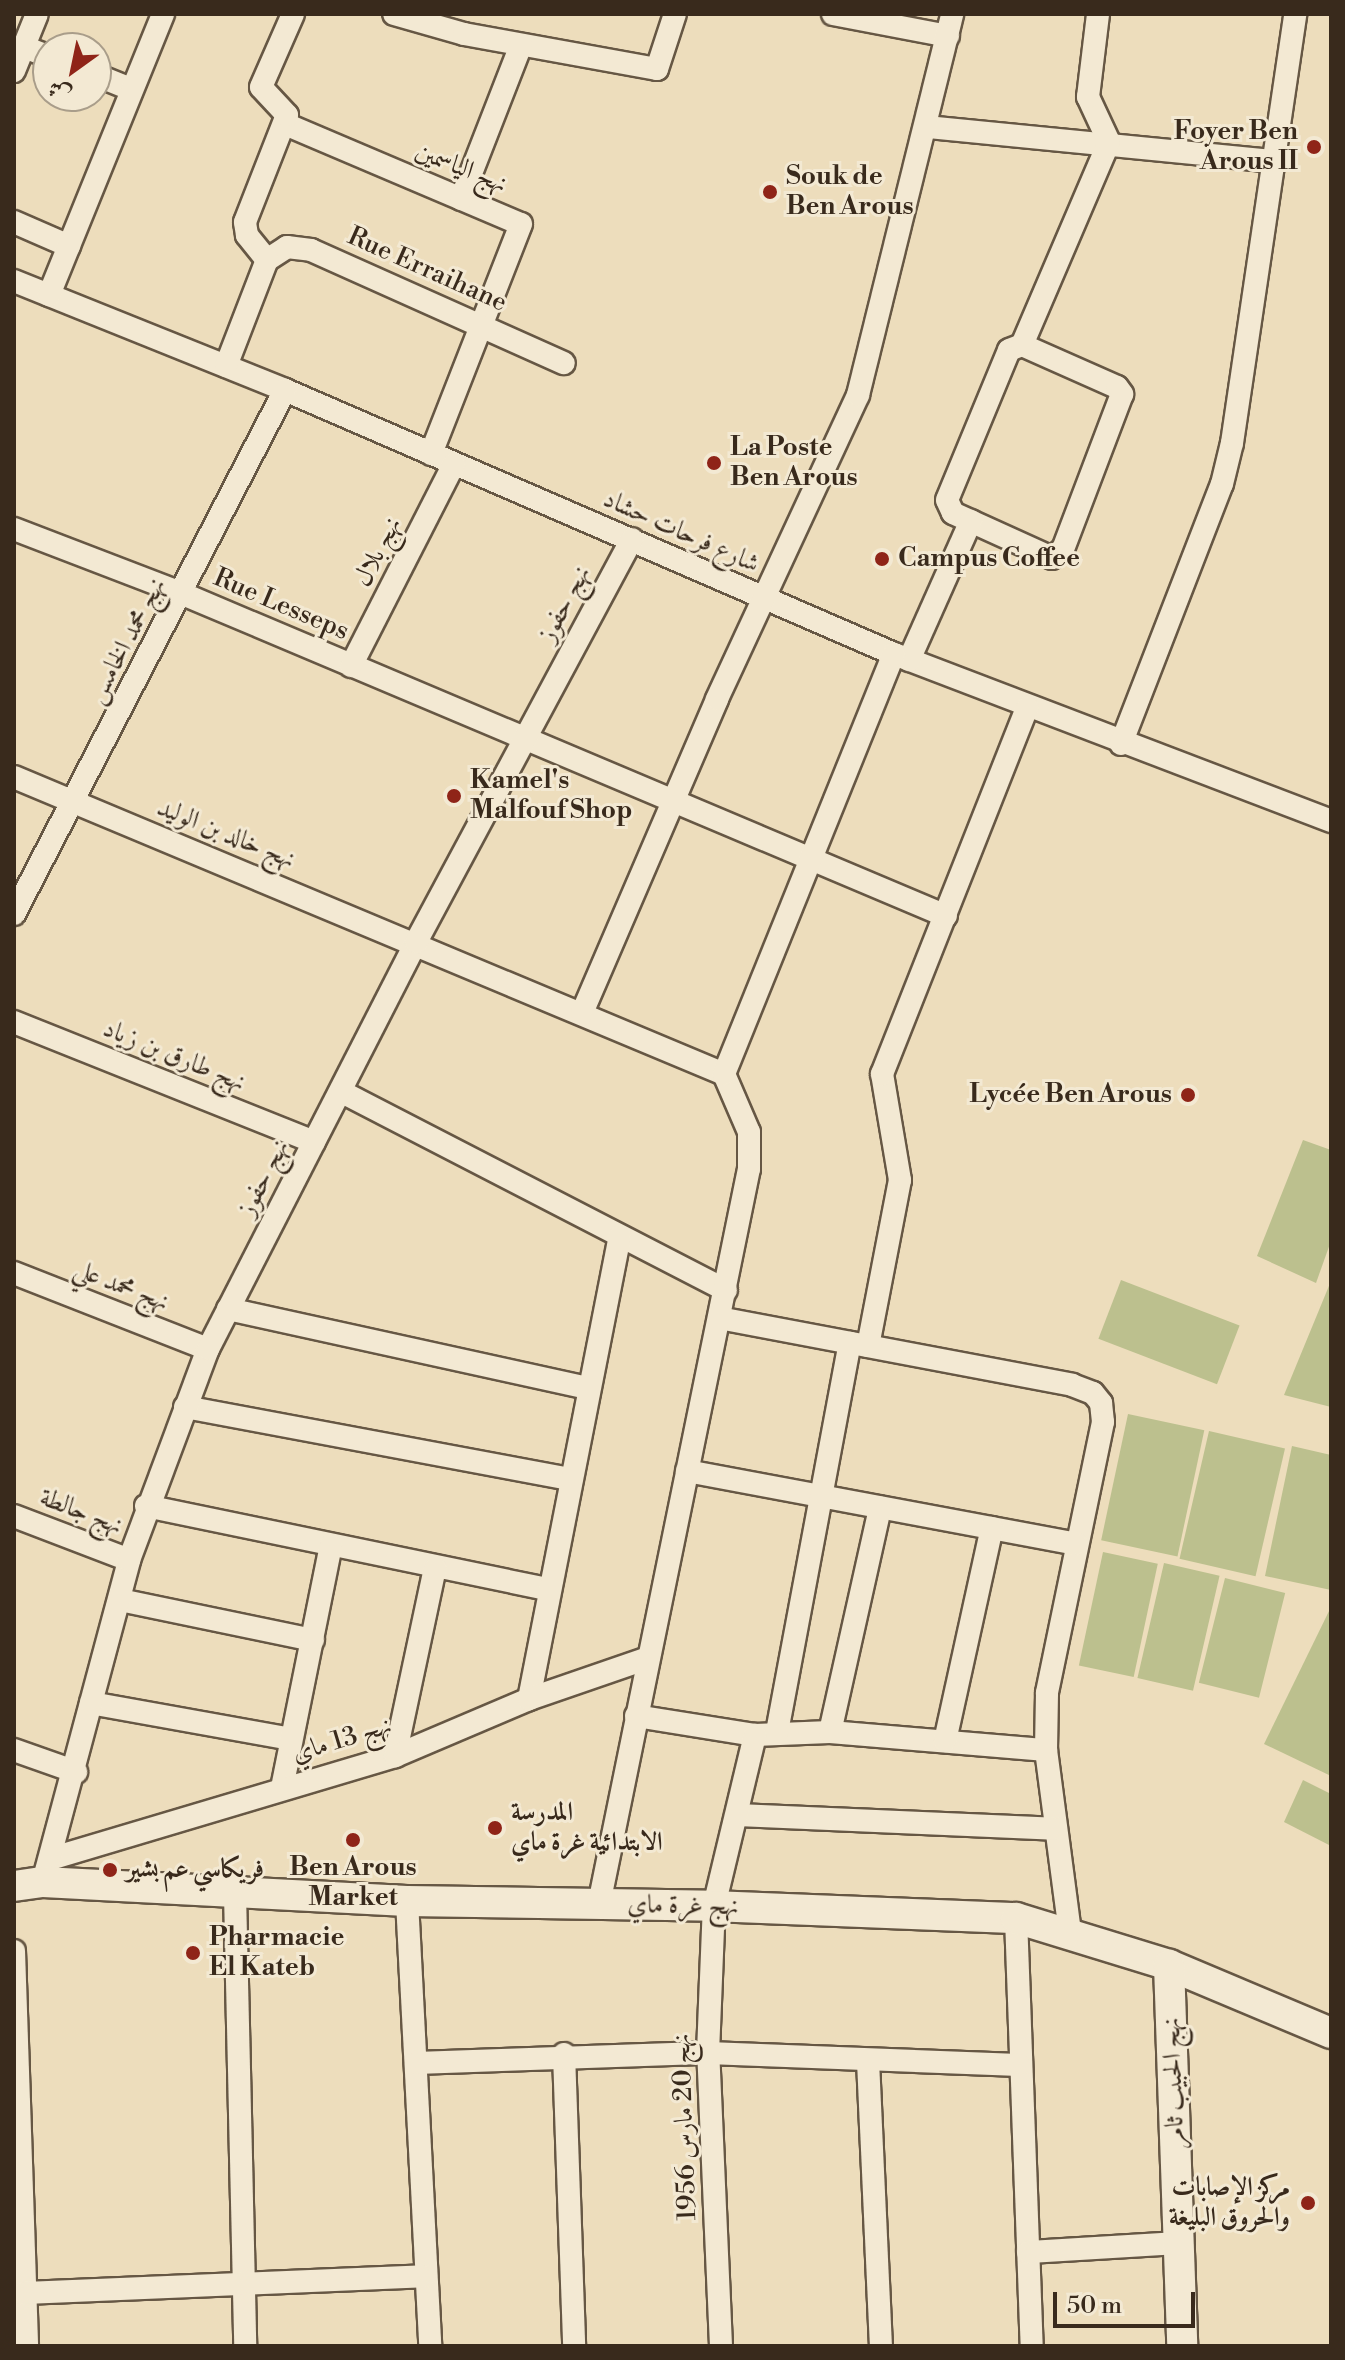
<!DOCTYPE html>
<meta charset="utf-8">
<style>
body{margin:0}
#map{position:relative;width:1345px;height:2360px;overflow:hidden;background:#edddbc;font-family:"Libre Bodoni",Amiri,serif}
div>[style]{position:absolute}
.green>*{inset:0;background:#bcc08e;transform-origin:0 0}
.roads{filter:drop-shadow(2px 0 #665744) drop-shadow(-2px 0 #665744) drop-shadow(0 2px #665744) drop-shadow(0 -2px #665744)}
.street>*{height:22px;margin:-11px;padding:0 11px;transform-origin:11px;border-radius:11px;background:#f3e9d3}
.secondary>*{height:30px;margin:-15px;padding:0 15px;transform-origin:15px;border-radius:15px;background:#f3e9d3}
.dots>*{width:22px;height:22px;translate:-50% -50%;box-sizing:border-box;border:4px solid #f3e9d3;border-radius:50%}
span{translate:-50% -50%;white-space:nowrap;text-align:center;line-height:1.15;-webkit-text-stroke:6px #f3e9d3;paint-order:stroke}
.poi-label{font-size:26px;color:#392a1c;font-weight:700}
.right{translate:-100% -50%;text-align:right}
.left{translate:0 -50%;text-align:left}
.street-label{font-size:26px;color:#392a1c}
.frame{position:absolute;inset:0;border:16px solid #392a1c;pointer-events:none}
.north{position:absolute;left:32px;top:32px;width:80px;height:80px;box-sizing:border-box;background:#f3e9d3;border:2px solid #a99d8a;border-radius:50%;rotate:213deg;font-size:22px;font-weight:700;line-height:32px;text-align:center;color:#392a1c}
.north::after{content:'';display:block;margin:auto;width:28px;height:36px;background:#8f2418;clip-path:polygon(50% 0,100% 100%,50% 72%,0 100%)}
.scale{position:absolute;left:1053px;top:2292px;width:142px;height:36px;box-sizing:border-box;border:4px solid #392a1c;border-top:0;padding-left:10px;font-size:24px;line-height:28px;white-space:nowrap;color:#392a1c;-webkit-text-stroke:6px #f3e9d3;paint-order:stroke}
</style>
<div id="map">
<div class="green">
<i style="clip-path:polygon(1303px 1140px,1331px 1150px,1331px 1241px,1316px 1283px,1257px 1256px)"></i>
<i style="left:1121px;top:1280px;width:127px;height:63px;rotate:21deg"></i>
<i style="clip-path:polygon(1331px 1281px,1331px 1407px,1284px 1395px)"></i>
<i style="left:1128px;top:1414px;width:78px;height:129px;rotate:12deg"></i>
<i style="left:1209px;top:1431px;width:78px;height:131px;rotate:13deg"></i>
<i style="clip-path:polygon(1292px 1446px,1331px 1455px,1331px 1590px,1265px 1576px)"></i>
<i style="left:1103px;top:1552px;width:56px;height:116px;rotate:12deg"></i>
<i style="left:1164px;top:1563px;width:57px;height:118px;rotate:13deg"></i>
<i style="left:1225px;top:1578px;width:62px;height:108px;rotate:14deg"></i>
<i style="clip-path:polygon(1331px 1607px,1331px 1776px,1264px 1744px)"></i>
<i style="clip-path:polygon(1303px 1780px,1331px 1794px,1331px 1846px,1284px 1822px)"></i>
</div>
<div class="roads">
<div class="street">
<i style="left:394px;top:14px;width:73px;rotate:15.9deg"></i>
<i style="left:464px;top:34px;width:196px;rotate:10.3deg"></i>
<i style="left:657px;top:69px;width:58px;rotate:-71.9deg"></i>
<i style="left:833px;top:14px;width:117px;rotate:10.8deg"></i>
<i style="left:24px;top:47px;width:26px;rotate:21deg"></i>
<i style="left:14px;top:71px;width:61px;rotate:-68deg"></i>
<i style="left:96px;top:75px;width:38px;rotate:22deg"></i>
<i style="left:285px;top:124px;width:256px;rotate:23deg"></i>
<i style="left:521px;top:224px;width:247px;rotate:111.4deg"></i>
<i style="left:927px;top:127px;width:351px;rotate:5.6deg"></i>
<i style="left:461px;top:199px;width:165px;rotate:-68.7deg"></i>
<i style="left:14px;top:222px;width:60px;rotate:23.6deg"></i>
<i style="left:267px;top:260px;width:24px;rotate:-33deg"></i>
<i style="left:287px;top:247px;width:24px;rotate:7deg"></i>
<i style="left:311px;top:250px;width:277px;rotate:24.1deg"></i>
<i style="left:14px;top:281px;width:292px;rotate:21.9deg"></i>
<i style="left:285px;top:390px;width:664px;rotate:23.44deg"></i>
<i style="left:894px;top:654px;width:468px;rotate:20.9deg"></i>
<i style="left:49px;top:295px;width:303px;rotate:-67.9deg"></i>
<i style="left:1022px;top:345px;width:104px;rotate:23.9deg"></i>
<i style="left:1117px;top:387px;width:9px;rotate:54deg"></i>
<i style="left:1122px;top:394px;width:166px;rotate:110.8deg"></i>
<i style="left:1063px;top:549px;width:14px;rotate:141deg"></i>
<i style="left:1052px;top:558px;width:109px;rotate:-155.6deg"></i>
<i style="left:953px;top:513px;width:14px;rotate:-115deg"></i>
<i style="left:947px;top:500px;width:162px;rotate:-67.5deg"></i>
<i style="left:1009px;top:350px;width:14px;rotate:-21deg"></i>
<i style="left:1022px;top:345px;width:221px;rotate:-66.8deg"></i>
<i style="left:1109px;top:142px;width:50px;rotate:-115deg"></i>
<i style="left:1088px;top:97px;width:84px;rotate:-83.1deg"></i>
<i style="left:226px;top:366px;width:114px;rotate:-68.9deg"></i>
<i style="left:267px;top:260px;width:32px;rotate:-129deg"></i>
<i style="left:247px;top:235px;width:13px;rotate:-99deg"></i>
<i style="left:245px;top:222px;width:115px;rotate:-68.6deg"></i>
<i style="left:287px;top:115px;width:38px;rotate:-133deg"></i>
<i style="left:261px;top:87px;width:80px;rotate:-66.3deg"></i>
<i style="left:14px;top:529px;width:181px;rotate:21deg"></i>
<i style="left:183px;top:594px;width:828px;rotate:22.88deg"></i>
<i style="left:909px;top:660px;width:152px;rotate:-66deg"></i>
<i style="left:351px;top:666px;width:227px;rotate:-63deg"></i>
<i style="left:1121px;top:744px;width:279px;rotate:-68.8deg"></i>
<i style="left:1222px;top:484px;width:42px;rotate:-76.3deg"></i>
<i style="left:1232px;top:443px;width:434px;rotate:-81.6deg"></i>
<i style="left:14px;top:777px;width:770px;rotate:22.7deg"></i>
<i style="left:14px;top:914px;width:590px;rotate:-62.65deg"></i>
<i style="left:582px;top:1013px;width:342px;rotate:-66.7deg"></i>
<i style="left:717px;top:699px;width:335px;rotate:-65.1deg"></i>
<i style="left:858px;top:395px;width:392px;rotate:-76.1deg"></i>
<i style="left:14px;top:1022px;width:323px;rotate:21.8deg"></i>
<i style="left:342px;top:1092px;width:432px;rotate:27.3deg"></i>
<i style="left:14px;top:1273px;width:208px;rotate:21.4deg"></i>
<i style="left:228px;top:1309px;width:367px;rotate:12.4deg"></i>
<i style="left:719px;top:1318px;width:359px;rotate:10.7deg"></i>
<i style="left:1072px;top:1385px;width:22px;rotate:21deg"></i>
<i style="left:1093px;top:1393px;width:13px;rotate:51deg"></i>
<i style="left:1101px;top:1403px;width:19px;rotate:84deg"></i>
<i style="left:1103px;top:1422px;width:277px;rotate:101.7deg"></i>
<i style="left:1047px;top:1693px;width:57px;rotate:91deg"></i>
<i style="left:1046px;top:1750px;width:185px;rotate:82.5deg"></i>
<i style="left:868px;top:1346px;width:169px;rotate:-79.1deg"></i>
<i style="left:900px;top:1180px;width:108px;rotate:-99.6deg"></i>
<i style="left:882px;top:1074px;width:394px;rotate:-68.4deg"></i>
<i style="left:185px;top:1407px;width:392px;rotate:10.6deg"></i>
<i style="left:687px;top:1471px;width:396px;rotate:10.6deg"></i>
<i style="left:146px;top:1506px;width:410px;rotate:11.7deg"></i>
<i style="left:14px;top:1516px;width:123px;rotate:20.9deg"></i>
<i style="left:120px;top:1600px;width:197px;rotate:11.7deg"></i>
<i style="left:529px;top:1699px;width:471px;rotate:-78.9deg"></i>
<i style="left:91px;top:1703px;width:203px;rotate:10.2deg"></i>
<i style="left:636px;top:1716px;width:121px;rotate:9.1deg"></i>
<i style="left:755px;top:1735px;width:75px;rotate:-2.3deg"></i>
<i style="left:830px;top:1732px;width:217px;rotate:4.8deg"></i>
<i style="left:777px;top:1732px;width:396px;rotate:-79.4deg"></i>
<i style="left:830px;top:1732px;width:230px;rotate:-77.4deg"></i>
<i style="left:945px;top:1741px;width:218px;rotate:-77.6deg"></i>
<i style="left:14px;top:1750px;width:66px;rotate:19.5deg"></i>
<i style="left:395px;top:1756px;width:192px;rotate:-78deg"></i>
<i style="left:282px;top:1788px;width:247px;rotate:-78.6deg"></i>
<i style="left:737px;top:1815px;width:318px;rotate:2.5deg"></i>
<i style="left:50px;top:1859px;width:360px;rotate:-16.6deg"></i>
<i style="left:395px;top:1756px;width:146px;rotate:-23deg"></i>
<i style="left:529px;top:1699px;width:123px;rotate:-19deg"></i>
<i style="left:43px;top:1882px;width:333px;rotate:-75deg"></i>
<i style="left:129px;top:1560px;width:225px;rotate:-69.5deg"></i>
<i style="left:208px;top:1349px;width:457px;rotate:-62.9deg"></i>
<i style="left:416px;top:942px;width:457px;rotate:-61.8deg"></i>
<i style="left:235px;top:1893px;width:453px;rotate:88.7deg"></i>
<i style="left:407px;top:1901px;width:446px;rotate:87deg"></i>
<i style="left:599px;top:1904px;width:750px;rotate:-78.47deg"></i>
<i style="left:749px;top:1169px;width:37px;rotate:-90deg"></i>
<i style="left:749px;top:1132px;width:63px;rotate:-113.3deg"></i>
<i style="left:724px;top:1074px;width:453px;rotate:-68deg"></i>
<i style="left:1016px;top:1918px;width:428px;rotate:87.9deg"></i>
<i style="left:14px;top:1951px;width:395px;rotate:88.1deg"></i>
<i style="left:564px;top:2054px;width:292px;rotate:88deg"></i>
<i style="left:868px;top:2061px;width:285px;rotate:87.4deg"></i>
<i style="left:416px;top:2063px;width:292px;rotate:-2deg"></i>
<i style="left:708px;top:2053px;width:311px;rotate:2.2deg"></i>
<i style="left:1028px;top:2252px;width:152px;rotate:-3.4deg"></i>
<i style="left:24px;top:2293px;width:401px;rotate:-2.4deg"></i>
<i style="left:721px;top:2346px;width:293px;rotate:-92.5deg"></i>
<i style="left:708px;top:2053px;width:147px;rotate:-87.7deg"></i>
<i style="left:714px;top:1906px;width:176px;rotate:-76.5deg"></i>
</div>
<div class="secondary">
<i style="left:14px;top:1886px;width:29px;rotate:-8deg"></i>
<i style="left:43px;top:1882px;width:364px;rotate:3deg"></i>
<i style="left:407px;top:1901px;width:307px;rotate:0.9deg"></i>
<i style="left:714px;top:1906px;width:302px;rotate:2.3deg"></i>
<i style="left:1016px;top:1918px;width:160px;rotate:17.1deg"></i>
<i style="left:1169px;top:1965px;width:176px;rotate:22.8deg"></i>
<i style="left:1169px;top:1965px;width:381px;rotate:88deg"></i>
</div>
</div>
<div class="dots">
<i style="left:1314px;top:147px;background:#8f2418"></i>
<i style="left:770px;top:192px;background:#8f2418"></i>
<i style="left:714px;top:463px;background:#8f2418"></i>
<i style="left:882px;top:559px;background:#8f2418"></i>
<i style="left:454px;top:796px;background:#8f2418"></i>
<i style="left:1188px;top:1095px;background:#8f2418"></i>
<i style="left:495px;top:1828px;background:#8f2418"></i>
<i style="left:353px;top:1840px;background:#8f2418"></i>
<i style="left:110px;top:1870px;background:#8f2418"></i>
<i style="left:193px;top:1953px;background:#8f2418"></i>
<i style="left:1308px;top:2203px;background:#8f2418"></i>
</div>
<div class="poi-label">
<span class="right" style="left:1298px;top:147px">Foyer Ben<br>Arous II</span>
<span class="left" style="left:786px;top:192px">Souk de<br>Ben Arous</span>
<span class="left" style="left:730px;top:463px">La Poste<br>Ben Arous</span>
<span class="left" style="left:898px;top:559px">Campus Coffee</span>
<span class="left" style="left:470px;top:796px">Kamel's<br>Malfouf Shop</span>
<span class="right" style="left:1172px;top:1095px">Lycée Ben Arous</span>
<span class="left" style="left:511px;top:1828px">المدرسة<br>الابتدائية غرة ماي</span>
<span style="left:353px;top:1883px">Ben Arous<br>Market</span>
<span class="left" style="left:126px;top:1870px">فريكاسي عم بشير</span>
<span class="left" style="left:209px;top:1953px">Pharmacie<br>El Kateb</span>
<span class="right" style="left:1290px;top:2203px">مركز الإصابات<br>والحروق البليغة</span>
</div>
<div class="street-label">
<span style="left:461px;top:168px;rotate:22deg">نهج الياسمين</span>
<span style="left:427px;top:270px;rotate:24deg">Rue Erraihane</span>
<span style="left:681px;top:532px;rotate:24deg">شارع فرحات حشاد</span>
<span style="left:378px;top:552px;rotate:-63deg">نهج بلال</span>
<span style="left:565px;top:604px;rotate:-62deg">نهج حفوز</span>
<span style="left:281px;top:605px;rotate:23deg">Rue Lesseps</span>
<span style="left:127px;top:641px;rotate:-62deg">نهج محمد الخامس</span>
<span style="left:226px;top:834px;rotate:22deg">نهج خالد بن الوليد</span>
<span style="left:174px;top:1056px;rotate:22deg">نهج طارق بن زياد</span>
<span style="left:264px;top:1178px;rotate:-63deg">نهج حفوز</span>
<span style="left:121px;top:1286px;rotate:21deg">نهج محمد علي</span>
<span style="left:81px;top:1512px;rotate:21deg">نهج جالطة</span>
<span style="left:342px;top:1740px;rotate:-17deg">نهج 13 ماي</span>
<span style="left:683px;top:1906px;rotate:1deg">نهج غرة ماي</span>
<span style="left:1174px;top:2083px;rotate:-92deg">نهج الحبيب ثامر</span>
<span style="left:685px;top:2127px;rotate:-92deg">نهج 20 مارس 1956</span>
</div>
<div class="frame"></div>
<div class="north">ش</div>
<div class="scale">50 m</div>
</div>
